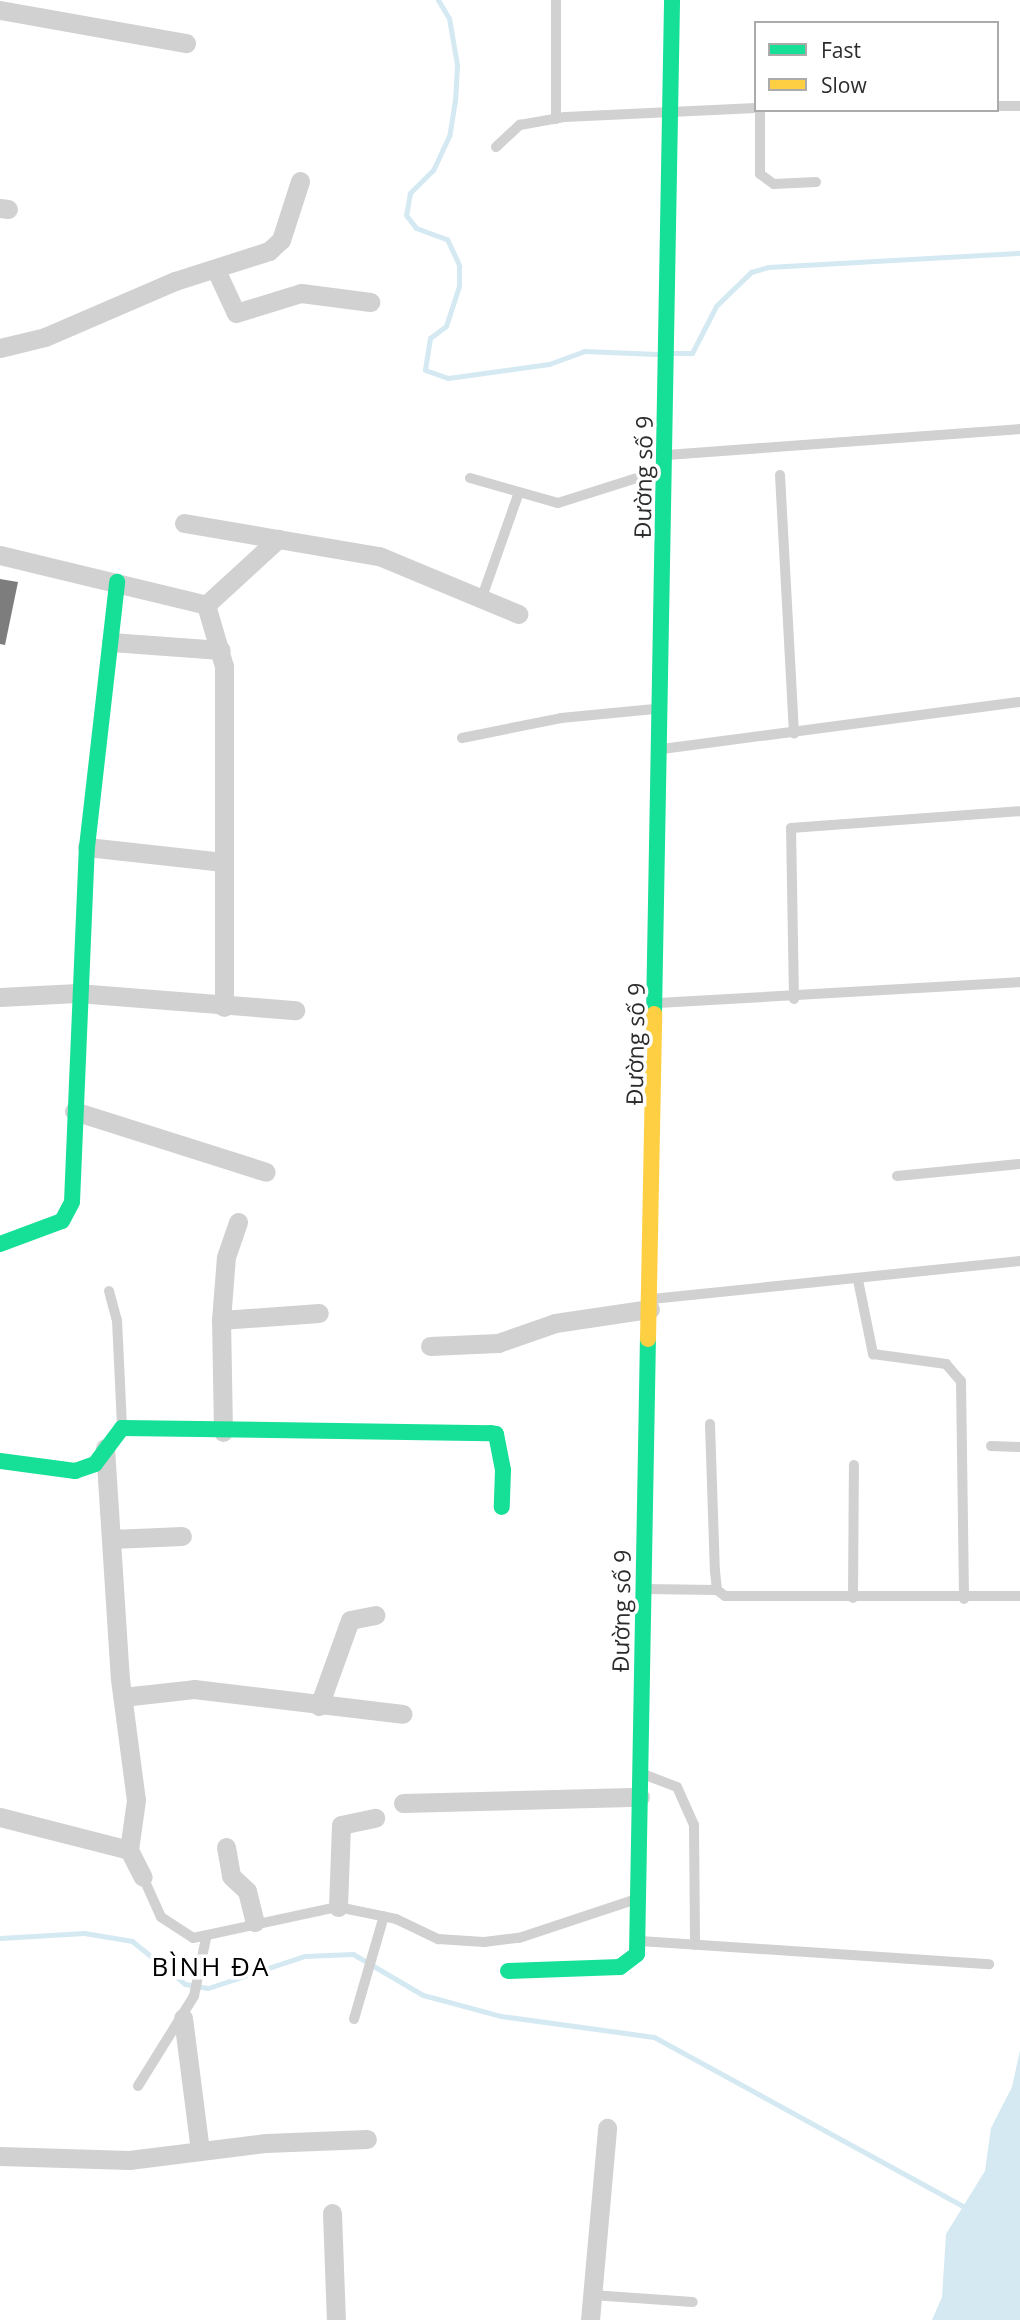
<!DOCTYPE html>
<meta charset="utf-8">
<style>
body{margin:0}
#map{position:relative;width:1020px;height:2320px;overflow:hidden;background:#fff;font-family:"Open Sans",sans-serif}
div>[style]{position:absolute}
.water>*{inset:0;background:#d4e9f2}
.stream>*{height:5px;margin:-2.5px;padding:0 2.5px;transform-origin:2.5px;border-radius:2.5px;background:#d4e9f2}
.building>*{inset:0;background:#7d7d7d}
.lane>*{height:10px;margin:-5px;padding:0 5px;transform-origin:5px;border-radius:5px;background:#d1d1d1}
.street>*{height:19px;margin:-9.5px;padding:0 9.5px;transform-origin:9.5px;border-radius:9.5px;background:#d1d1d1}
.fast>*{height:16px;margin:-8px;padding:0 8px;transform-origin:8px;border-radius:8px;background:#16e098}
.slow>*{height:16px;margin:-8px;padding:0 8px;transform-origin:8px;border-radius:8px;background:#ffcf43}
span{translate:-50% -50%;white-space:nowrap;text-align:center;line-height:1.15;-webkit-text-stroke:7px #fff;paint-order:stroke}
.street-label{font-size:23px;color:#2c2c2c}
.quarter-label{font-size:26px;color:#000;letter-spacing:2px}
.legend{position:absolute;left:754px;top:21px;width:245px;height:91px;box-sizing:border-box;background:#fff;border:2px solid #ababab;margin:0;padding:9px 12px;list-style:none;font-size:21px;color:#2c2c2c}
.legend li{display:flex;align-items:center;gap:14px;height:35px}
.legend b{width:35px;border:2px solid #ababab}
</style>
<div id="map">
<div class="water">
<i style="clip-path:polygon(1020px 2050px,1020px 2320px,932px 2320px,942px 2297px,946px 2234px,985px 2171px,991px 2128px,1012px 2087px)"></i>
</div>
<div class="stream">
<i style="left:438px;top:0;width:21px;rotate:59deg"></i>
<i style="left:449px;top:18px;width:48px;rotate:80.3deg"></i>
<i style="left:457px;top:65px;width:35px;rotate:93deg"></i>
<i style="left:455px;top:100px;width:36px;rotate:99deg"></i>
<i style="left:449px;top:136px;width:38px;rotate:115deg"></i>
<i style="left:433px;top:170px;width:33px;rotate:135deg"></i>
<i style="left:410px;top:193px;width:22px;rotate:100deg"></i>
<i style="left:406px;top:215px;width:16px;rotate:52deg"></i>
<i style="left:416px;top:228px;width:33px;rotate:20deg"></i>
<i style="left:447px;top:239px;width:29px;rotate:65deg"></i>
<i style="left:459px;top:265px;width:21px;rotate:90deg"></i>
<i style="left:459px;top:286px;width:42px;rotate:108deg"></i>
<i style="left:446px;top:326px;width:20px;rotate:143deg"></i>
<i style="left:430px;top:338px;width:32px;rotate:99deg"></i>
<i style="left:425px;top:370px;width:24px;rotate:19deg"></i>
<i style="left:448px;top:378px;width:102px;rotate:-7.9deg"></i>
<i style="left:549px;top:364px;width:37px;rotate:-20deg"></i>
<i style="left:584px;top:351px;width:73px;rotate:2.4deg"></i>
<i style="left:674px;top:353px;width:18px"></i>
<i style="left:692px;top:353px;width:53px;rotate:-62.9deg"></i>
<i style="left:716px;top:306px;width:49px;rotate:-44.2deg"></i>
<i style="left:751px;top:272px;width:18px;rotate:-16deg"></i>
<i style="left:768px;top:267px;width:252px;rotate:-3.2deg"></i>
<i style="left:0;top:1938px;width:84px;rotate:-3.4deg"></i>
<i style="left:84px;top:1933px;width:49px;rotate:9.5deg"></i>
<i style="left:132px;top:1941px;width:68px;rotate:39.1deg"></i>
<i style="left:185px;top:1984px;width:23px;rotate:10deg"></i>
<i style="left:208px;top:1988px;width:102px;rotate:-18.3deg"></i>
<i style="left:305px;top:1956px;width:48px;rotate:-2.4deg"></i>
<i style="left:353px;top:1954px;width:81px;rotate:30.4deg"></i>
<i style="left:423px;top:1995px;width:81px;rotate:15.1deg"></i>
<i style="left:501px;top:2016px;width:154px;rotate:7.8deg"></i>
<i style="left:654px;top:2037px;width:352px;rotate:28.7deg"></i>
</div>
<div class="building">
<i style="clip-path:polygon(0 579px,18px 582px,5px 645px,0 644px)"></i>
</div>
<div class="lane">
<i style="left:997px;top:106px;width:23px"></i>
<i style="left:760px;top:110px;width:64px;rotate:90deg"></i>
<i style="left:760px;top:174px;width:17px;rotate:36deg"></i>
<i style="left:774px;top:184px;width:42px;rotate:-2.7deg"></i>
<i style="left:556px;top:119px;width:119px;rotate:-90deg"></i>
<i style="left:496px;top:147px;width:33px;rotate:-43deg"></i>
<i style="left:520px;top:125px;width:46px;rotate:-10.1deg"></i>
<i style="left:565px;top:117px;width:191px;rotate:-2.7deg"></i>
<i style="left:667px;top:455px;width:354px;rotate:-4.2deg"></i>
<i style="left:780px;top:475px;width:259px;rotate:86.9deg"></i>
<i style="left:470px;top:478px;width:91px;rotate:15.9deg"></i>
<i style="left:558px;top:503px;width:106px;rotate:-17.6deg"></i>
<i style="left:481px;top:600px;width:114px;rotate:-70.6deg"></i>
<i style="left:462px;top:738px;width:101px;rotate:-11.4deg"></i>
<i style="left:561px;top:718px;width:94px;rotate:-5.5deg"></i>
<i style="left:662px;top:749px;width:361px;rotate:-7.5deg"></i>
<i style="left:794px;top:999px;width:171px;rotate:-91deg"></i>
<i style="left:791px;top:828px;width:230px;rotate:-4.2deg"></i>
<i style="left:658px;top:1003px;width:363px;rotate:-3.3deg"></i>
<i style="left:897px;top:1176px;width:124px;rotate:-5.6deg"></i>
<i style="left:858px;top:1280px;width:76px;rotate:78.5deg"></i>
<i style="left:873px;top:1354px;width:74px;rotate:7.8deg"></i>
<i style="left:946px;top:1364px;width:23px;rotate:49deg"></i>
<i style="left:961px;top:1381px;width:218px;rotate:89.2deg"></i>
<i style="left:109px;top:1291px;width:30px;rotate:75deg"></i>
<i style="left:117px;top:1320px;width:108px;rotate:87.3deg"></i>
<i style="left:652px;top:1299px;width:370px;rotate:-5.9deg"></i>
<i style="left:710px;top:1424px;width:147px;rotate:88.1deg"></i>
<i style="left:715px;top:1571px;width:19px;rotate:84deg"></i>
<i style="left:717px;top:1590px;width:10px;rotate:37deg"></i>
<i style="left:725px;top:1596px;width:295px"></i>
<i style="left:991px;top:1446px;width:29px;rotate:2deg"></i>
<i style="left:644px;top:1589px;width:73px;rotate:0.8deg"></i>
<i style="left:853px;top:1598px;width:133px;rotate:-89.6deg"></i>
<i style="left:643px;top:1774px;width:36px;rotate:21deg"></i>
<i style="left:677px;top:1787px;width:42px;rotate:65.9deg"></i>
<i style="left:694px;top:1825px;width:120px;rotate:89.5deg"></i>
<i style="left:143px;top:1877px;width:44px;rotate:65.8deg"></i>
<i style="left:161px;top:1917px;width:38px;rotate:33deg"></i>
<i style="left:193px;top:1938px;width:148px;rotate:-12.1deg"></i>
<i style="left:338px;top:1907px;width:59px;rotate:11.7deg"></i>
<i style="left:396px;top:1919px;width:47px;rotate:25.5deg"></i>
<i style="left:438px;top:1939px;width:46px;rotate:3.7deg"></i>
<i style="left:484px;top:1942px;width:35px;rotate:-7deg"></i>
<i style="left:519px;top:1938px;width:123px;rotate:-18.4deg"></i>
<i style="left:640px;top:1941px;width:350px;rotate:3.8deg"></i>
<i style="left:354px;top:2019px;width:107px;rotate:-73.8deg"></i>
<i style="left:138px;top:2086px;width:106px;rotate:-58.1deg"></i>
<i style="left:194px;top:1996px;width:59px;rotate:-78.3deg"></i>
<i style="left:592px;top:2295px;width:101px;rotate:4deg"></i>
</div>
<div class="street">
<i style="left:0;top:10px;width:189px;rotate:10.1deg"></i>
<i style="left:0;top:208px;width:8px;rotate:7deg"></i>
<i style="left:216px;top:270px;width:47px;rotate:65.1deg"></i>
<i style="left:236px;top:313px;width:68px;rotate:-17.1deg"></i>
<i style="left:301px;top:293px;width:70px;rotate:7.4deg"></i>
<i style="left:0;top:348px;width:46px;rotate:-13.7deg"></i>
<i style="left:45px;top:337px;width:142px;rotate:-23.3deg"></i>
<i style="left:175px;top:281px;width:99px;rotate:-17.7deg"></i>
<i style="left:269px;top:251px;width:16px;rotate:-43deg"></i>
<i style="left:281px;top:240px;width:62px;rotate:-72.1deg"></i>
<i style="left:184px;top:523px;width:95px;rotate:9.7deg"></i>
<i style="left:0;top:555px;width:212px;rotate:13.6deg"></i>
<i style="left:206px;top:605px;width:64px;rotate:73.6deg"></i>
<i style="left:224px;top:666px;width:341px;rotate:90deg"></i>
<i style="left:206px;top:605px;width:98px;rotate:-42.5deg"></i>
<i style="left:278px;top:539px;width:102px;rotate:9.6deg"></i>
<i style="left:379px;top:556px;width:151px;rotate:22.6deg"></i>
<i style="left:111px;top:642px;width:110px;rotate:4.2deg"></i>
<i style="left:87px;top:847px;width:137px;rotate:6.3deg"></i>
<i style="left:0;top:997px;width:77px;rotate:-3deg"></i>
<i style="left:77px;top:993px;width:219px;rotate:4.5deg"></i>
<i style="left:74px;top:1111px;width:201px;rotate:17.6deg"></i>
<i style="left:221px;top:1320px;width:98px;rotate:-4.1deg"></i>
<i style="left:430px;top:1346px;width:68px;rotate:-2.5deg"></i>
<i style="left:498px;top:1343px;width:60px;rotate:-19.3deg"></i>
<i style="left:555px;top:1323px;width:96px;rotate:-8.4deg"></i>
<i style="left:223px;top:1432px;width:112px;rotate:-91deg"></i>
<i style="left:221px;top:1320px;width:63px;rotate:-85.5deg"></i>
<i style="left:226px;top:1257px;width:37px;rotate:-71deg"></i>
<i style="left:105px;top:1448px;width:231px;rotate:86.3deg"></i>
<i style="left:120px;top:1679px;width:122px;rotate:82.5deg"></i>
<i style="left:136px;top:1800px;width:50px;rotate:98deg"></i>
<i style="left:112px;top:1539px;width:70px;rotate:-2.5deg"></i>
<i style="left:123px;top:1697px;width:71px;rotate:-6.4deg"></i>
<i style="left:194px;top:1689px;width:210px;rotate:6.8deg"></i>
<i style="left:319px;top:1706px;width:91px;rotate:-70.2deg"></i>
<i style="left:350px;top:1620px;width:26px;rotate:-11deg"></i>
<i style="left:403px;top:1803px;width:237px;rotate:-1.5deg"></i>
<i style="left:0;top:1817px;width:133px;rotate:14.3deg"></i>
<i style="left:129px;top:1850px;width:30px;rotate:63deg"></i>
<i style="left:226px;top:1847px;width:29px;rotate:80deg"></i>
<i style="left:231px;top:1876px;width:22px;rotate:43deg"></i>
<i style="left:247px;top:1891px;width:32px;rotate:76deg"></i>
<i style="left:338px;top:1907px;width:82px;rotate:-87.9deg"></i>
<i style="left:341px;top:1825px;width:35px;rotate:-12deg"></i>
<i style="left:183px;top:2018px;width:134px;rotate:82.7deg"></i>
<i style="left:0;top:2156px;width:129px;rotate:1.8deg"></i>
<i style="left:129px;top:2160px;width:138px;rotate:-7.1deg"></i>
<i style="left:266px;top:2143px;width:101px;rotate:-2.3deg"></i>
<i style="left:332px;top:2213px;width:107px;rotate:87.9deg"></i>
<i style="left:590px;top:2320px;width:193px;rotate:-84.9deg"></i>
</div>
<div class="fast">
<i style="left:654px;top:1014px;width:1014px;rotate:-88.98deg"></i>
<i style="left:0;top:1244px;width:66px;rotate:-20.4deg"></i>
<i style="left:62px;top:1221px;width:21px;rotate:-62deg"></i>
<i style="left:72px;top:1202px;width:355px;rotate:-87.6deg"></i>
<i style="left:87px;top:847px;width:267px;rotate:-83.5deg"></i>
<i style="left:0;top:1461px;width:76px;rotate:7.6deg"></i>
<i style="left:75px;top:1471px;width:21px;rotate:-19deg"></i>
<i style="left:95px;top:1464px;width:45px;rotate:-53.1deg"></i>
<i style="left:122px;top:1428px;width:368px;rotate:0.8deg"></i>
<i style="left:490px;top:1433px;width:6px;rotate:9deg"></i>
<i style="left:496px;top:1434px;width:37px;rotate:79deg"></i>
<i style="left:503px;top:1470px;width:37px;rotate:92deg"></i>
<i style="left:508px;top:1971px;width:112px;rotate:-2deg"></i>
<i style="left:620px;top:1967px;width:21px;rotate:-37deg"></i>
<i style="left:637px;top:1954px;width:615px;rotate:-88.98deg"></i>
</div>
<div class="slow">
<i style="left:648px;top:1339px;width:325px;rotate:-88.9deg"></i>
</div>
<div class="street-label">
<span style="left:643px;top:477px;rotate:-89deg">Đường số 9</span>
<span style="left:635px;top:1044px;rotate:-89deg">Đường số 9</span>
<span style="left:621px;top:1611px;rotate:-89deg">Đường số 9</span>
</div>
<div class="quarter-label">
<span style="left:211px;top:1967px">BÌNH ĐA</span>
</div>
<ul class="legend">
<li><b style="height:9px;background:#16e098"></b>Fast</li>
<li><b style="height:9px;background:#ffcf43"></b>Slow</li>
</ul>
</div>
